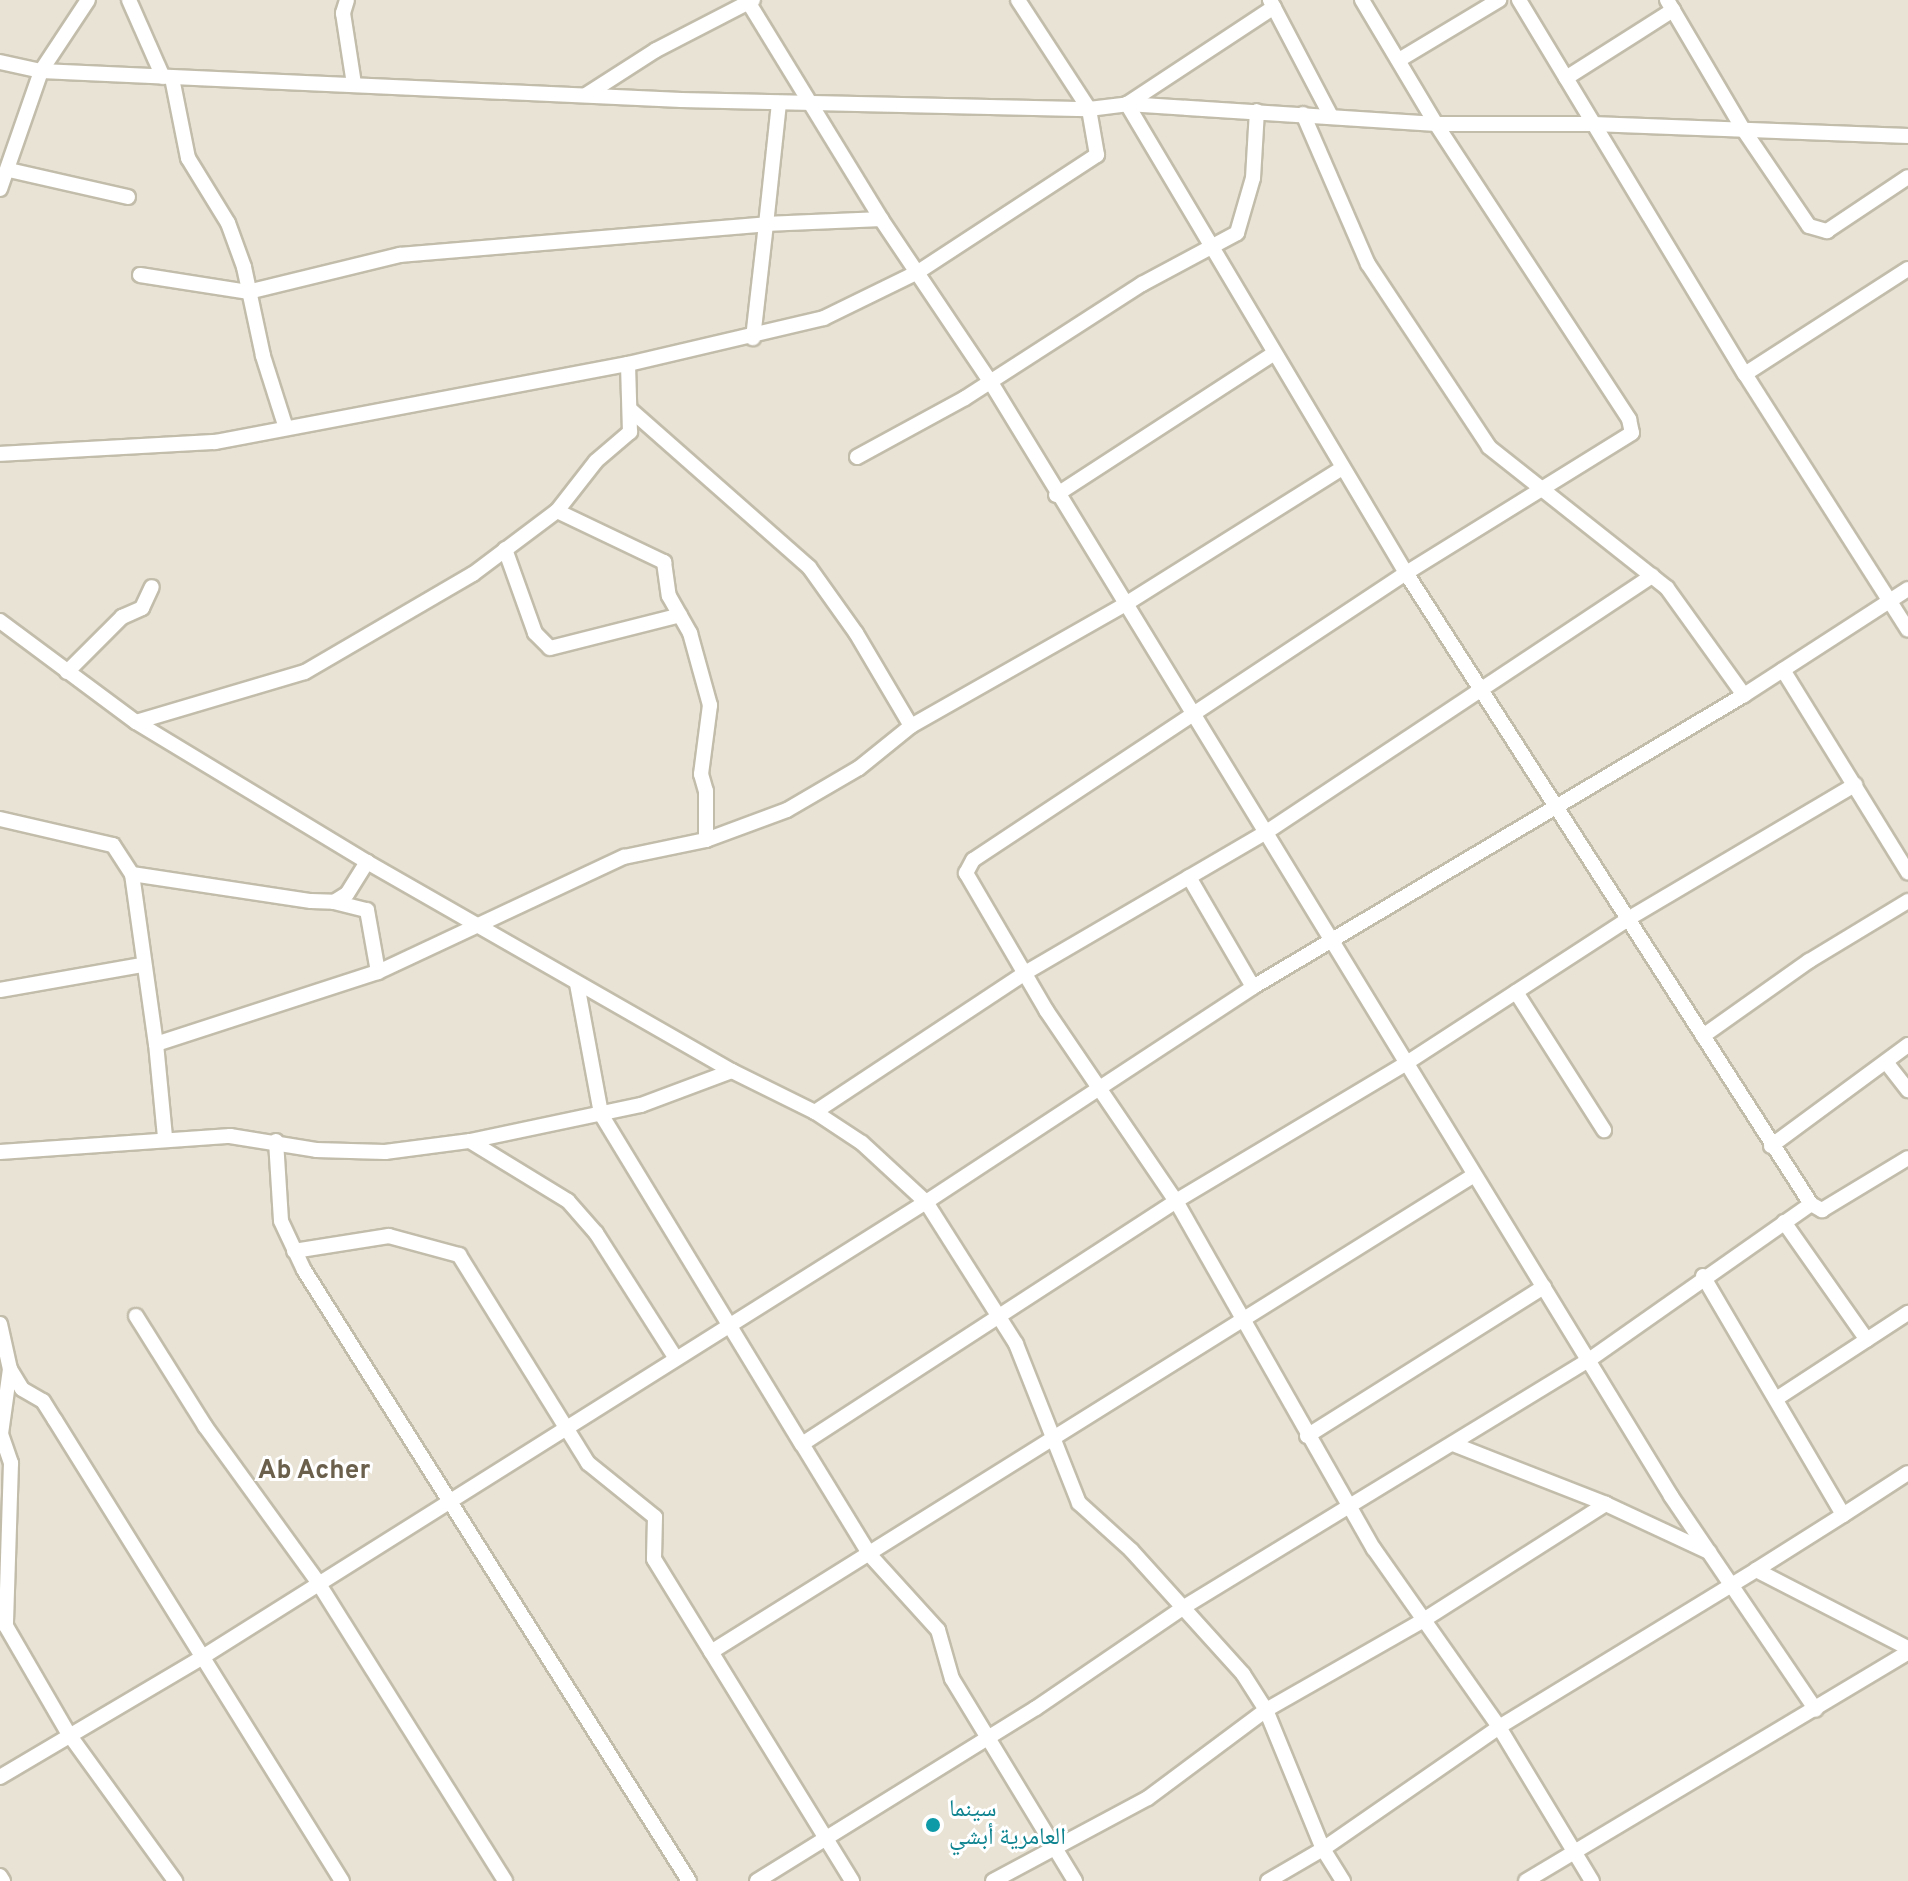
<!DOCTYPE html>
<meta charset="utf-8">
<style>
body{margin:0}
#map{position:relative;width:1908px;height:1881px;overflow:hidden;background:#f4f1e6;font-family:Overpass,"Noto Naskh Arabic",sans-serif}
div>[style]{position:absolute}
.residential>*{inset:0;background:#e8e3d4;transform-origin:0 0}
.roads{filter:drop-shadow(2px 0 #c2bcab) drop-shadow(-2px 0 #c2bcab) drop-shadow(0 2px #c2bcab) drop-shadow(0 -2px #c2bcab)}
.street>*{height:14px;margin:-7px;padding:0 7px;transform-origin:7px;border-radius:7px;background:#fff}
.dots>*{width:22px;height:22px;translate:-50% -50%;box-sizing:border-box;border:4px solid #fff;border-radius:50%}
span{translate:-50% -50%;white-space:nowrap;text-align:center;line-height:1.15;-webkit-text-stroke:6px #fff;paint-order:stroke}
.culture-label{font-size:24px;color:#0d838f}
.left{translate:0 -50%;text-align:left}
.neighbourhood-label{font-size:26px;color:#6a604c;font-weight:700}
</style>
<div id="map">
<div class="residential">
<i style="left:0;top:0;width:1908px;height:1881px"></i>
</div>
<div class="roads">
<div class="street">
<i style="left:129px;top:0;width:84px;rotate:66.2deg"></i>
<i style="left:347px;top:0;width:14px;rotate:107deg"></i>
<i style="left:343px;top:13px;width:72px;rotate:81.2deg"></i>
<i style="left:747px;top:0;width:257px;rotate:58.5deg"></i>
<i style="left:881px;top:219px;width:195px;rotate:56.1deg"></i>
<i style="left:990px;top:381px;width:1307px;rotate:58.58deg"></i>
<i style="left:1671px;top:1496px;width:258px;rotate:55.9deg"></i>
<i style="left:1270px;top:0;width:131px;rotate:62.3deg"></i>
<i style="left:1362px;top:0;width:144px;rotate:59.2deg"></i>
<i style="left:1436px;top:124px;width:353px;rotate:56.8deg"></i>
<i style="left:1629px;top:419px;width:14px;rotate:78deg"></i>
<i style="left:1632px;top:433px;width:266px;rotate:148.2deg"></i>
<i style="left:1406px;top:573px;width:519px;rotate:146.46deg"></i>
<i style="left:973px;top:860px;width:15px;rotate:118deg"></i>
<i style="left:966px;top:873px;width:159px;rotate:59.7deg"></i>
<i style="left:1046px;top:1010px;width:231px;rotate:55.8deg"></i>
<i style="left:1176px;top:1201px;width:267px;rotate:-30.9deg"></i>
<i style="left:1405px;top:1064px;width:266px;rotate:-33deg"></i>
<i style="left:1628px;top:919px;width:264px;rotate:-30.6deg"></i>
<i style="left:1519px;top:0;width:437px;rotate:58.9deg"></i>
<i style="left:1745px;top:374px;width:303px;rotate:57.5deg"></i>
<i style="left:1667px;top:0;width:150px;rotate:59.5deg"></i>
<i style="left:1743px;top:129px;width:117px;rotate:55.8deg"></i>
<i style="left:1809px;top:226px;width:19px;rotate:16deg"></i>
<i style="left:1827px;top:231px;width:97px;rotate:-33.7deg"></i>
<i style="left:1399px;top:60px;width:117px;rotate:-31deg"></i>
<i style="left:0;top:62px;width:42px;rotate:12.4deg"></i>
<i style="left:41px;top:71px;width:641px;rotate:2.59deg"></i>
<i style="left:681px;top:100px;width:408px;rotate:1.3deg"></i>
<i style="left:1089px;top:109px;width:38px;rotate:-7deg"></i>
<i style="left:1127px;top:104px;width:310px;rotate:3.7deg"></i>
<i style="left:1436px;top:124px;width:157px"></i>
<i style="left:1593px;top:124px;width:315px;rotate:2.2deg"></i>
<i style="left:172px;top:78px;width:82px;rotate:78.7deg"></i>
<i style="left:188px;top:158px;width:76px;rotate:58.4deg"></i>
<i style="left:228px;top:223px;width:47px;rotate:70deg"></i>
<i style="left:244px;top:267px;width:91px;rotate:77.9deg"></i>
<i style="left:263px;top:356px;width:72px;rotate:72.3deg"></i>
<i style="left:1566px;top:78px;width:127px;rotate:-32.4deg"></i>
<i style="left:586px;top:95px;width:83px;rotate:-32.7deg"></i>
<i style="left:656px;top:50px;width:109px;rotate:-27.3deg"></i>
<i style="left:779px;top:103px;width:122px;rotate:96.1deg"></i>
<i style="left:766px;top:224px;width:115px;rotate:-2.5deg"></i>
<i style="left:1303px;top:114px;width:163px;rotate:66.6deg"></i>
<i style="left:1368px;top:264px;width:219px;rotate:56.5deg"></i>
<i style="left:1489px;top:447px;width:227px;rotate:38.4deg"></i>
<i style="left:1667px;top:588px;width:132px;rotate:54.3deg"></i>
<i style="left:9px;top:170px;width:122px;rotate:12.8deg"></i>
<i style="left:0;top:189px;width:125px;rotate:-70.8deg"></i>
<i style="left:41px;top:71px;width:85px;rotate:-56.5deg"></i>
<i style="left:140px;top:275px;width:109px;rotate:8.9deg"></i>
<i style="left:248px;top:292px;width:156px;rotate:-13.7deg"></i>
<i style="left:400px;top:255px;width:367px;rotate:-4.8deg"></i>
<i style="left:766px;top:224px;width:115px;rotate:96.5deg"></i>
<i style="left:1745px;top:374px;width:194px;rotate:-32.8deg"></i>
<i style="left:0;top:454px;width:215px;rotate:-3.2deg"></i>
<i style="left:215px;top:442px;width:420px;rotate:-10.7deg"></i>
<i style="left:628px;top:364px;width:201px;rotate:-13.2deg"></i>
<i style="left:824px;top:318px;width:105px;rotate:-26.1deg"></i>
<i style="left:918px;top:272px;width:214px;rotate:-33.2deg"></i>
<i style="left:1097px;top:155px;width:47px;rotate:-99.9deg"></i>
<i style="left:1089px;top:109px;width:130px;rotate:-123.1deg"></i>
<i style="left:857px;top:457px;width:123px;rotate:-28.6deg"></i>
<i style="left:965px;top:398px;width:211px;rotate:-32.8deg"></i>
<i style="left:1142px;top:284px;width:108px;rotate:-28.2deg"></i>
<i style="left:1237px;top:233px;width:57px;rotate:-73.8deg"></i>
<i style="left:1253px;top:178px;width:67px;rotate:-86.6deg"></i>
<i style="left:1056px;top:495px;width:259px;rotate:-33deg"></i>
<i style="left:557px;top:511px;width:119px;rotate:25.5deg"></i>
<i style="left:664px;top:562px;width:34px;rotate:82deg"></i>
<i style="left:669px;top:596px;width:43px;rotate:60.4deg"></i>
<i style="left:690px;top:633px;width:75px;rotate:74.5deg"></i>
<i style="left:710px;top:705px;width:70px;rotate:97.4deg"></i>
<i style="left:701px;top:774px;width:18px;rotate:74deg"></i>
<i style="left:706px;top:791px;width:49px;rotate:90deg"></i>
<i style="left:505px;top:549px;width:89px;rotate:70.3deg"></i>
<i style="left:535px;top:633px;width:21px;rotate:45deg"></i>
<i style="left:550px;top:648px;width:134px;rotate:-14.2deg"></i>
<i style="left:0;top:621px;width:169px;rotate:36.6deg"></i>
<i style="left:136px;top:722px;width:270px;rotate:31.2deg"></i>
<i style="left:367px;top:862px;width:421px;rotate:29.8deg"></i>
<i style="left:732px;top:1071px;width:93px;rotate:26.3deg"></i>
<i style="left:815px;top:1112px;width:56px;rotate:33.4deg"></i>
<i style="left:862px;top:1143px;width:87px;rotate:42.7deg"></i>
<i style="left:926px;top:1202px;width:168px;rotate:57.6deg"></i>
<i style="left:1016px;top:1344px;width:171px;rotate:68.4deg"></i>
<i style="left:1079px;top:1503px;width:70px;rotate:42.1deg"></i>
<i style="left:1131px;top:1550px;width:167px;rotate:47.9deg"></i>
<i style="left:1243px;top:1674px;width:43px;rotate:57.4deg"></i>
<i style="left:1266px;top:1710px;width:150px;rotate:67.7deg"></i>
<i style="left:1323px;top:1849px;width:38px;rotate:58deg"></i>
<i style="left:1783px;top:670px;width:238px;rotate:58.3deg"></i>
<i style="left:67px;top:672px;width:78px;rotate:-45deg"></i>
<i style="left:122px;top:617px;width:22px;rotate:-24deg"></i>
<i style="left:142px;top:608px;width:23px;rotate:-65deg"></i>
<i style="left:136px;top:722px;width:176px;rotate:-16.5deg"></i>
<i style="left:305px;top:672px;width:194px;rotate:-30.3deg"></i>
<i style="left:473px;top:574px;width:105px;rotate:-36.9deg"></i>
<i style="left:557px;top:511px;width:63px;rotate:-52deg"></i>
<i style="left:596px;top:461px;width:45px;rotate:-40.5deg"></i>
<i style="left:630px;top:432px;width:68px;rotate:-91.7deg"></i>
<i style="left:911px;top:726px;width:245px;rotate:-29.6deg"></i>
<i style="left:1124px;top:605px;width:257px;rotate:-32.1deg"></i>
<i style="left:0;top:819px;width:116px;rotate:13deg"></i>
<i style="left:113px;top:845px;width:35px;rotate:57deg"></i>
<i style="left:132px;top:874px;width:181px;rotate:8.6deg"></i>
<i style="left:311px;top:901px;width:23px;rotate:2deg"></i>
<i style="left:334px;top:902px;width:15px;rotate:-32deg"></i>
<i style="left:347px;top:894px;width:38px;rotate:-58deg"></i>
<i style="left:132px;top:874px;width:172px;rotate:82deg"></i>
<i style="left:1189px;top:877px;width:127px;rotate:59.8deg"></i>
<i style="left:334px;top:902px;width:34px;rotate:14deg"></i>
<i style="left:367px;top:910px;width:63px;rotate:79.9deg"></i>
<i style="left:577px;top:984px;width:132px;rotate:79.5deg"></i>
<i style="left:601px;top:1114px;width:386px;rotate:58.7deg"></i>
<i style="left:0;top:990px;width:144px;rotate:-10deg"></i>
<i style="left:1516px;top:992px;width:164px;rotate:57.5deg"></i>
<i style="left:1703px;top:1036px;width:130px;rotate:-35.3deg"></i>
<i style="left:1809px;top:961px;width:116px;rotate:-31.2deg"></i>
<i style="left:1886px;top:1062px;width:36px;rotate:52deg"></i>
<i style="left:815px;top:1112px;width:252px;rotate:-33.5deg"></i>
<i style="left:1025px;top:973px;width:278px;rotate:-30.3deg"></i>
<i style="left:1265px;top:833px;width:465px;rotate:-33.6deg"></i>
<i style="left:165px;top:1137px;width:93px;rotate:-95.5deg"></i>
<i style="left:156px;top:1044px;width:233px;rotate:-18deg"></i>
<i style="left:378px;top:972px;width:272px;rotate:-25.1deg"></i>
<i style="left:624px;top:857px;width:84px;rotate:-11.7deg"></i>
<i style="left:706px;top:840px;width:86px;rotate:-20.3deg"></i>
<i style="left:787px;top:810px;width:83px;rotate:-30.3deg"></i>
<i style="left:859px;top:768px;width:67px;rotate:-38.9deg"></i>
<i style="left:911px;top:726px;width:108px;rotate:-120.6deg"></i>
<i style="left:856px;top:633px;width:81px;rotate:-125.5deg"></i>
<i style="left:809px;top:567px;width:237px;rotate:-138.6deg"></i>
<i style="left:276px;top:1141px;width:80px;rotate:86.4deg"></i>
<i style="left:281px;top:1221px;width:54px;rotate:64.9deg"></i>
<i style="left:304px;top:1270px;width:722px;rotate:57.78deg"></i>
<i style="left:470px;top:1141px;width:115px;rotate:31.5deg"></i>
<i style="left:568px;top:1201px;width:43px;rotate:48.8deg"></i>
<i style="left:596px;top:1233px;width:147px;rotate:57.5deg"></i>
<i style="left:1771px;top:1146px;width:170px;rotate:-36.4deg"></i>
<i style="left:0;top:1152px;width:231px;rotate:-4deg"></i>
<i style="left:230px;top:1136px;width:87px;rotate:9.2deg"></i>
<i style="left:316px;top:1150px;width:69px;rotate:1.7deg"></i>
<i style="left:385px;top:1152px;width:86px;rotate:-7.4deg"></i>
<i style="left:470px;top:1141px;width:175px;rotate:-11.9deg"></i>
<i style="left:641px;top:1105px;width:97px;rotate:-20.5deg"></i>
<i style="left:1811px;top:1204px;width:13px;rotate:29deg"></i>
<i style="left:1822px;top:1210px;width:100px;rotate:-31.2deg"></i>
<i style="left:1784px;top:1222px;width:144px;rotate:54.9deg"></i>
<i style="left:294px;top:1251px;width:96px;rotate:-9deg"></i>
<i style="left:389px;top:1236px;width:73px;rotate:15.2deg"></i>
<i style="left:459px;top:1255px;width:245px;rotate:58.2deg"></i>
<i style="left:588px;top:1463px;width:86px;rotate:38.9deg"></i>
<i style="left:655px;top:1517px;width:42px;rotate:91.4deg"></i>
<i style="left:654px;top:1559px;width:378px;rotate:58.4deg"></i>
<i style="left:1703px;top:1276px;width:277px;rotate:59.6deg"></i>
<i style="left:1843px;top:1515px;width:103px;rotate:147.7deg"></i>
<i style="left:136px;top:1316px;width:130px;rotate:57.9deg"></i>
<i style="left:205px;top:1426px;width:191px;rotate:54.1deg"></i>
<i style="left:317px;top:1581px;width:354px;rotate:57.9deg"></i>
<i style="left:0;top:1324px;width:46px;rotate:77.5deg"></i>
<i style="left:10px;top:1369px;width:66px;rotate:97.9deg"></i>
<i style="left:1px;top:1434px;width:31px;rotate:71deg"></i>
<i style="left:11px;top:1463px;width:163px;rotate:91.8deg"></i>
<i style="left:6px;top:1626px;width:124px;rotate:59.9deg"></i>
<i style="left:68px;top:1733px;width:183px;rotate:54.1deg"></i>
<i style="left:10px;top:1369px;width:23px;rotate:59deg"></i>
<i style="left:22px;top:1389px;width:24px;rotate:30deg"></i>
<i style="left:43px;top:1401px;width:22px;rotate:58deg"></i>
<i style="left:55px;top:1420px;width:543px;rotate:58.1deg"></i>
<i style="left:1776px;top:1399px;width:158px;rotate:-33.1deg"></i>
<i style="left:1307px;top:1436px;width:280px;rotate:-32.2deg"></i>
<i style="left:1453px;top:1444px;width:164px;rotate:21.4deg"></i>
<i style="left:1606px;top:1504px;width:114px;rotate:25deg"></i>
<i style="left:1843px;top:1515px;width:77px;rotate:-32.9deg"></i>
<i style="left:711px;top:1652px;width:900px;rotate:-32.01deg"></i>
<i style="left:0;top:1777px;width:234px;rotate:-30.6deg"></i>
<i style="left:201px;top:1658px;width:856px;rotate:-32.17deg"></i>
<i style="left:926px;top:1202px;width:391px;rotate:-33.3deg"></i>
<i style="left:1253px;top:987px;width:571px;rotate:-30.74deg"></i>
<i style="left:1744px;top:695px;width:195px;rotate:-32.9deg"></i>
<i style="left:0;top:1876px;width:6px;rotate:59deg"></i>
<i style="left:757px;top:1881px;width:328px;rotate:-31.8deg"></i>
<i style="left:1036px;top:1708px;width:179px;rotate:-34.3deg"></i>
<i style="left:1184px;top:1607px;width:474px;rotate:-31.4deg"></i>
<i style="left:1589px;top:1360px;width:271px;rotate:-35.1deg"></i>
<i style="left:1811px;top:1204px;width:750px;rotate:-122.69deg"></i>
<i style="left:1406px;top:573px;width:546px;rotate:-120.75deg"></i>
<i style="left:1127px;top:104px;width:176px;rotate:-33.4deg"></i>
<i style="left:993px;top:1881px;width:176px;rotate:-28.2deg"></i>
<i style="left:1148px;top:1798px;width:147px;rotate:-36.7deg"></i>
<i style="left:1266px;top:1710px;width:180px;rotate:-29.7deg"></i>
<i style="left:1422px;top:1621px;width:218px;rotate:-32.5deg"></i>
<i style="left:1075px;top:1881px;width:237px;rotate:-121.3deg"></i>
<i style="left:952px;top:1679px;width:51px;rotate:-105.9deg"></i>
<i style="left:938px;top:1630px;width:101px;rotate:-132.2deg"></i>
<i style="left:870px;top:1555px;width:130px;rotate:-121.5deg"></i>
<i style="left:802px;top:1444px;width:446px;rotate:-33deg"></i>
<i style="left:1176px;top:1201px;width:400px;rotate:60.4deg"></i>
<i style="left:1374px;top:1549px;width:218px;rotate:54.9deg"></i>
<i style="left:1499px;top:1727px;width:180px;rotate:58.9deg"></i>
<i style="left:1268px;top:1881px;width:64px;rotate:-30.2deg"></i>
<i style="left:1323px;top:1849px;width:214px;rotate:-34.7deg"></i>
<i style="left:1499px;top:1727px;width:301px;rotate:-31.4deg"></i>
<i style="left:1756px;top:1570px;width:171px;rotate:27.2deg"></i>
<i style="left:1526px;top:1881px;width:445px;rotate:-30.9deg"></i>
</div>
</div>
<div class="dots">
<i style="left:933px;top:1825px;background:#0f9aa8"></i>
</div>
<div class="culture-label">
<span class="left" style="left:949px;top:1825px">سينما<br>العامرية أبشي</span>
</div>
<div class="neighbourhood-label">
<span style="left:314px;top:1472px">Ab Acher</span>
</div>
</div>
